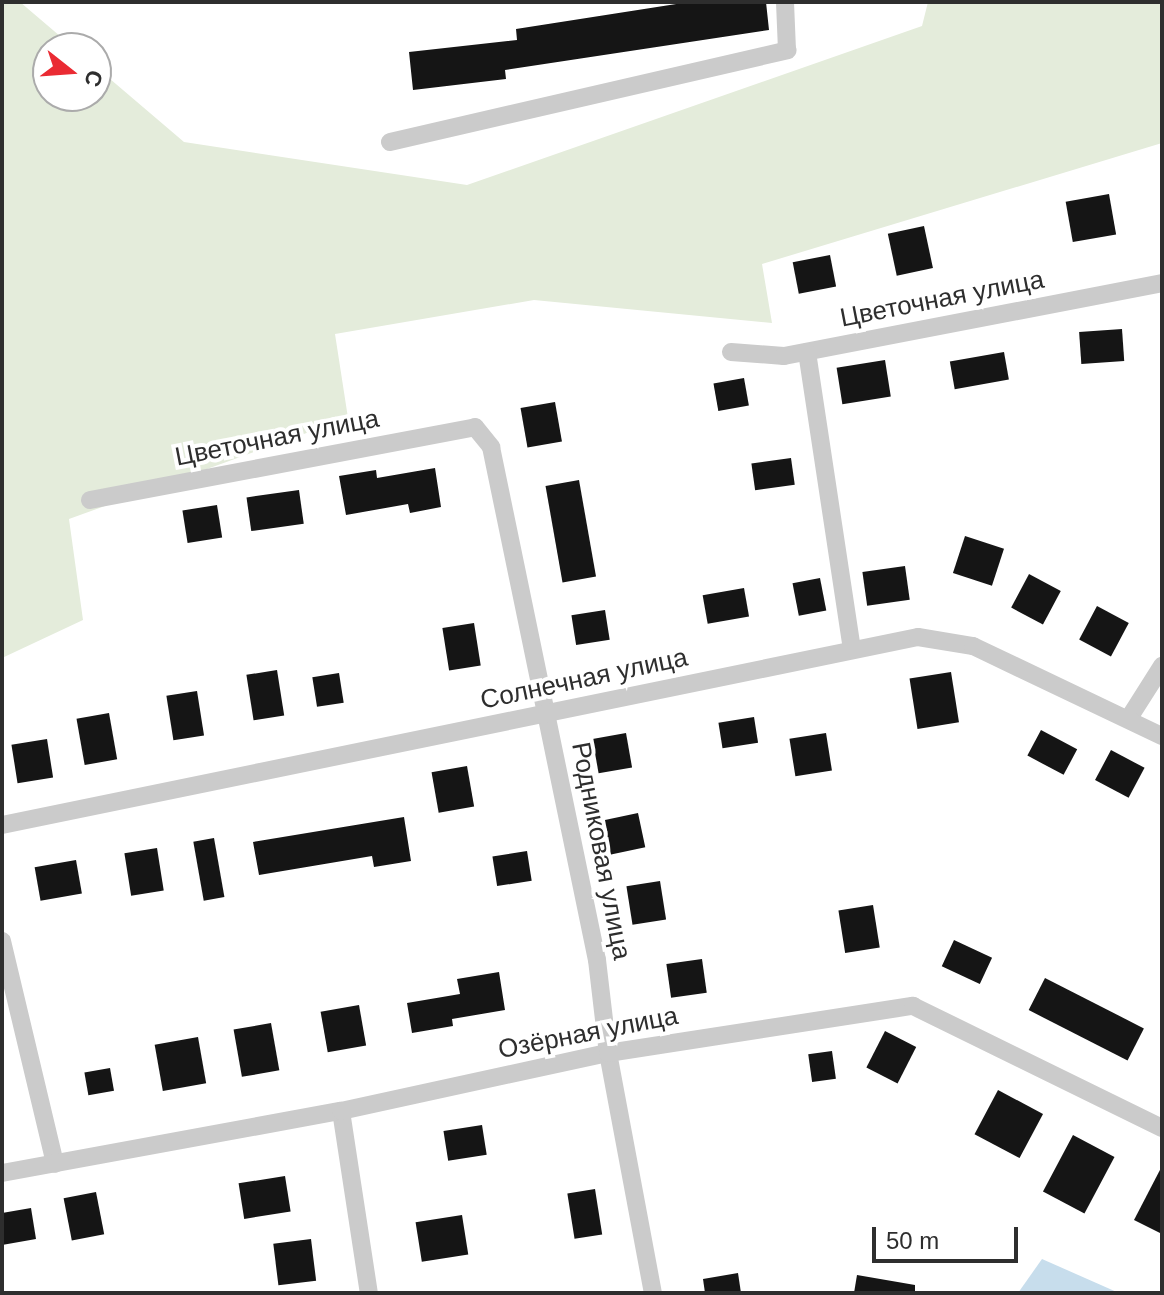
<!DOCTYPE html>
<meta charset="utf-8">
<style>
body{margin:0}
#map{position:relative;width:1164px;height:1295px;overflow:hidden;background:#fff;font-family:Arial,sans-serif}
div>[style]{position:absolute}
.green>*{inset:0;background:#e4ecdb}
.water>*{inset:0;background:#c7ddec}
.building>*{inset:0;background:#151515;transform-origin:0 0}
.street>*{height:18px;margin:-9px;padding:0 9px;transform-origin:9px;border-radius:9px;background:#cbcbcb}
span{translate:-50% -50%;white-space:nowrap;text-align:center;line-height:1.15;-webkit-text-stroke:8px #fff;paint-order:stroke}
.street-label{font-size:26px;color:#2e2e2e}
.frame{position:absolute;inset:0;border:4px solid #2e2e2e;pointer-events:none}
.north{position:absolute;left:32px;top:32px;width:80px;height:80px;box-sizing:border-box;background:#fff;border:2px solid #ababab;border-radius:50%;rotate:107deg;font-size:22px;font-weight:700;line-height:32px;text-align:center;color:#2e2e2e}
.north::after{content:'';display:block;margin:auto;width:28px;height:36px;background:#ea2b33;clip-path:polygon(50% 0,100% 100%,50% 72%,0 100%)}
.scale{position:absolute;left:872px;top:1227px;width:146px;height:36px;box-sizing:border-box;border:4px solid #2e2e2e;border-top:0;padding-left:10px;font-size:24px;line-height:28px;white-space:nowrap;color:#2e2e2e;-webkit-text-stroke:6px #fff;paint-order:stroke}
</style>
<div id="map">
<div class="green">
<i style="clip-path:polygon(2px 2px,20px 2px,74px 48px,48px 48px,48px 96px,96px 96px,96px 67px,184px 142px,467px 185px,922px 26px,928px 2px,1162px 2px,1162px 143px,762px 264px,772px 323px,534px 300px,335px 334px,348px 418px,69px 519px,83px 620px,2px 658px)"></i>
</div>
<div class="water">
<i style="clip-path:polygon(1042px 1259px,1119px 1293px,1018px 1293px)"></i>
</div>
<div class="building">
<i style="clip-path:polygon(689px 2px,766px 2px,769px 30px,505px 70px,506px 79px,413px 90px,409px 52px,517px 40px,516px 29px)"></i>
<i style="left:1109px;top:194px;width:41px;height:44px;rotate:80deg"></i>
<i style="left:924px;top:226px;width:43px;height:37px;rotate:78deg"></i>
<i style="left:830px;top:255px;width:32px;height:38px;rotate:79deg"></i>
<i style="left:1122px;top:329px;width:32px;height:43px;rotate:86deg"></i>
<i style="left:1004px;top:352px;width:28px;height:55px;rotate:80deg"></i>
<i style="left:885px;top:360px;width:37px;height:49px;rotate:81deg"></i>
<i style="left:744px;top:378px;width:28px;height:31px;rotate:80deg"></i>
<i style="left:555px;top:402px;width:40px;height:35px;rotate:80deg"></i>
<i style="left:791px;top:458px;width:27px;height:40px;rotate:82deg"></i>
<i style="clip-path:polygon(435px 468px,441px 507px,410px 513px,408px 504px,346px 515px,339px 476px,376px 470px,377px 478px)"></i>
<i style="left:579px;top:480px;width:98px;height:34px;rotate:80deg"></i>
<i style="left:299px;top:490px;width:34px;height:53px;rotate:82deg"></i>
<i style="left:217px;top:505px;width:33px;height:35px;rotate:81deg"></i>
<i style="left:965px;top:536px;width:41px;height:39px;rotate:18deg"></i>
<i style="left:905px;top:566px;width:34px;height:43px;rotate:82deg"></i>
<i style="left:1029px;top:574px;width:36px;height:38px;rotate:28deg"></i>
<i style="left:820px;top:578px;width:33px;height:28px;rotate:79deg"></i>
<i style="left:744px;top:588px;width:29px;height:42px;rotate:80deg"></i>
<i style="left:1097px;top:606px;width:36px;height:38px;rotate:28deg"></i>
<i style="left:605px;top:610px;width:30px;height:34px;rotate:81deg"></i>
<i style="left:474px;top:623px;width:43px;height:32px;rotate:81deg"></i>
<i style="left:277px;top:670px;width:46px;height:31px;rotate:81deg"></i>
<i style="left:951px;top:672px;width:51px;height:42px;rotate:81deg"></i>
<i style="left:339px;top:673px;width:30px;height:27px;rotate:81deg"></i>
<i style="left:197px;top:691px;width:45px;height:31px;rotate:81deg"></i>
<i style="left:109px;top:713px;width:47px;height:33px;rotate:80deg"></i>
<i style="left:754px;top:717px;width:26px;height:36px;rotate:81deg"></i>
<i style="left:1041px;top:730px;width:41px;height:29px;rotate:28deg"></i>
<i style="left:626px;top:733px;width:35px;height:34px;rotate:80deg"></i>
<i style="left:826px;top:733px;width:38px;height:37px;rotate:81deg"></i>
<i style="left:47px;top:739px;width:39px;height:36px;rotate:81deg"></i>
<i style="left:1111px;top:750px;width:38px;height:34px;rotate:28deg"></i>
<i style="left:467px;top:766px;width:41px;height:36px;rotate:80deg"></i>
<i style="left:638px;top:813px;width:35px;height:35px;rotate:78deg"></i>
<i style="clip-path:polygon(404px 817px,411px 861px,374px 867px,372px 856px,259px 875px,253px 842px)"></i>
<i style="left:214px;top:838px;width:60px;height:21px;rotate:80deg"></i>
<i style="left:157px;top:848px;width:43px;height:33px;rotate:81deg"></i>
<i style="left:527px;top:851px;width:30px;height:35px;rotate:81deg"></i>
<i style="left:76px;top:860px;width:34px;height:42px;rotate:80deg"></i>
<i style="left:660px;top:881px;width:39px;height:34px;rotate:81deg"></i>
<i style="left:873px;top:905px;width:43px;height:35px;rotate:81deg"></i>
<i style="left:954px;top:940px;width:42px;height:29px;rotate:25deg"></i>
<i style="left:702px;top:959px;width:34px;height:36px;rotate:82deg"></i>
<i style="clip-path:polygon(499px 972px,505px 1010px,452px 1019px,453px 1026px,412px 1033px,407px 1003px,460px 994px,457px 979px)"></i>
<i style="left:1045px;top:978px;width:111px;height:36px;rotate:27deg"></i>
<i style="left:359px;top:1005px;width:41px;height:39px;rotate:80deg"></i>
<i style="left:271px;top:1023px;width:48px;height:38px;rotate:80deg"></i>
<i style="left:885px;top:1031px;width:35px;height:41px;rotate:27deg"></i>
<i style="left:198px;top:1037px;width:47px;height:44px;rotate:80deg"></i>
<i style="left:832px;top:1051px;width:28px;height:24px;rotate:82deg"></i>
<i style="left:110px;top:1068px;width:23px;height:26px;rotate:80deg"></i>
<i style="left:998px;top:1090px;width:51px;height:50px;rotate:28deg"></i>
<i style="left:482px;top:1125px;width:30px;height:39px;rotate:81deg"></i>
<i style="left:1073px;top:1135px;width:47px;height:64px;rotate:28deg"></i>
<i style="clip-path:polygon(1162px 1166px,1162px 1234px,1134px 1220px)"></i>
<i style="left:285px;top:1176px;width:36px;height:47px;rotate:81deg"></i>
<i style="left:595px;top:1189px;width:46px;height:28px;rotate:81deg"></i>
<i style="left:96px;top:1192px;width:43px;height:33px;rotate:79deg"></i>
<i style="clip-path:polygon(31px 1208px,36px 1239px,2px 1245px,2px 1213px)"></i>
<i style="left:462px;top:1215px;width:40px;height:47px;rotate:81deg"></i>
<i style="left:311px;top:1239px;width:42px;height:38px;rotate:83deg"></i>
<i style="clip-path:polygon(738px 1273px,741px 1293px,705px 1293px,703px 1279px)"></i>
<i style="clip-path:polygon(857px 1275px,915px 1285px,915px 1293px,854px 1293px)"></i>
</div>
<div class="street">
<i style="left:390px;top:142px;width:408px;rotate:-13deg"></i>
<i style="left:787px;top:50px;width:48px;rotate:-92.4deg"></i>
<i style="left:731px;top:352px;width:53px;rotate:4.3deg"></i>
<i style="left:784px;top:356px;width:385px;rotate:-10.9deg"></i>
<i style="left:807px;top:352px;width:300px;rotate:81.4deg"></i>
<i style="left:90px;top:500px;width:392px;rotate:-10.7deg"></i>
<i style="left:475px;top:427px;width:26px;rotate:51deg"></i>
<i style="left:491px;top:447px;width:524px;rotate:78.33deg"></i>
<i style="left:597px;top:960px;width:94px;rotate:83.3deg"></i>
<i style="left:608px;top:1053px;width:244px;rotate:79.4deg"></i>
<i style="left:1129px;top:718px;width:62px;rotate:-57.6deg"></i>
<i style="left:2px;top:825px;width:935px;rotate:-11.6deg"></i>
<i style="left:918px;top:637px;width:56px;rotate:9.3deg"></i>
<i style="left:973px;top:646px;width:209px;rotate:25.5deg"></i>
<i style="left:2px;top:941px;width:229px;rotate:76.6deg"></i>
<i style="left:341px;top:1111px;width:184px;rotate:81.3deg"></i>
<i style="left:2px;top:1173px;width:345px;rotate:-10.4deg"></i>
<i style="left:341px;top:1111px;width:273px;rotate:-12.3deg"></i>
<i style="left:608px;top:1053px;width:309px;rotate:-8.8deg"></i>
<i style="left:913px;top:1006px;width:277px;rotate:26.1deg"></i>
</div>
<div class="street-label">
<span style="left:942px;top:299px;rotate:-11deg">Цветочная улица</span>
<span style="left:277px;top:438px;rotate:-11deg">Цветочная улица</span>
<span style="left:584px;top:679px;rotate:-12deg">Солнечная улица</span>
<span style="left:601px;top:851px;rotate:79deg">Родниковая улица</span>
<span style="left:588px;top:1033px;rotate:-11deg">Озёрная улица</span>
</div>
<div class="frame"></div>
<div class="north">С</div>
<div class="scale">50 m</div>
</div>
